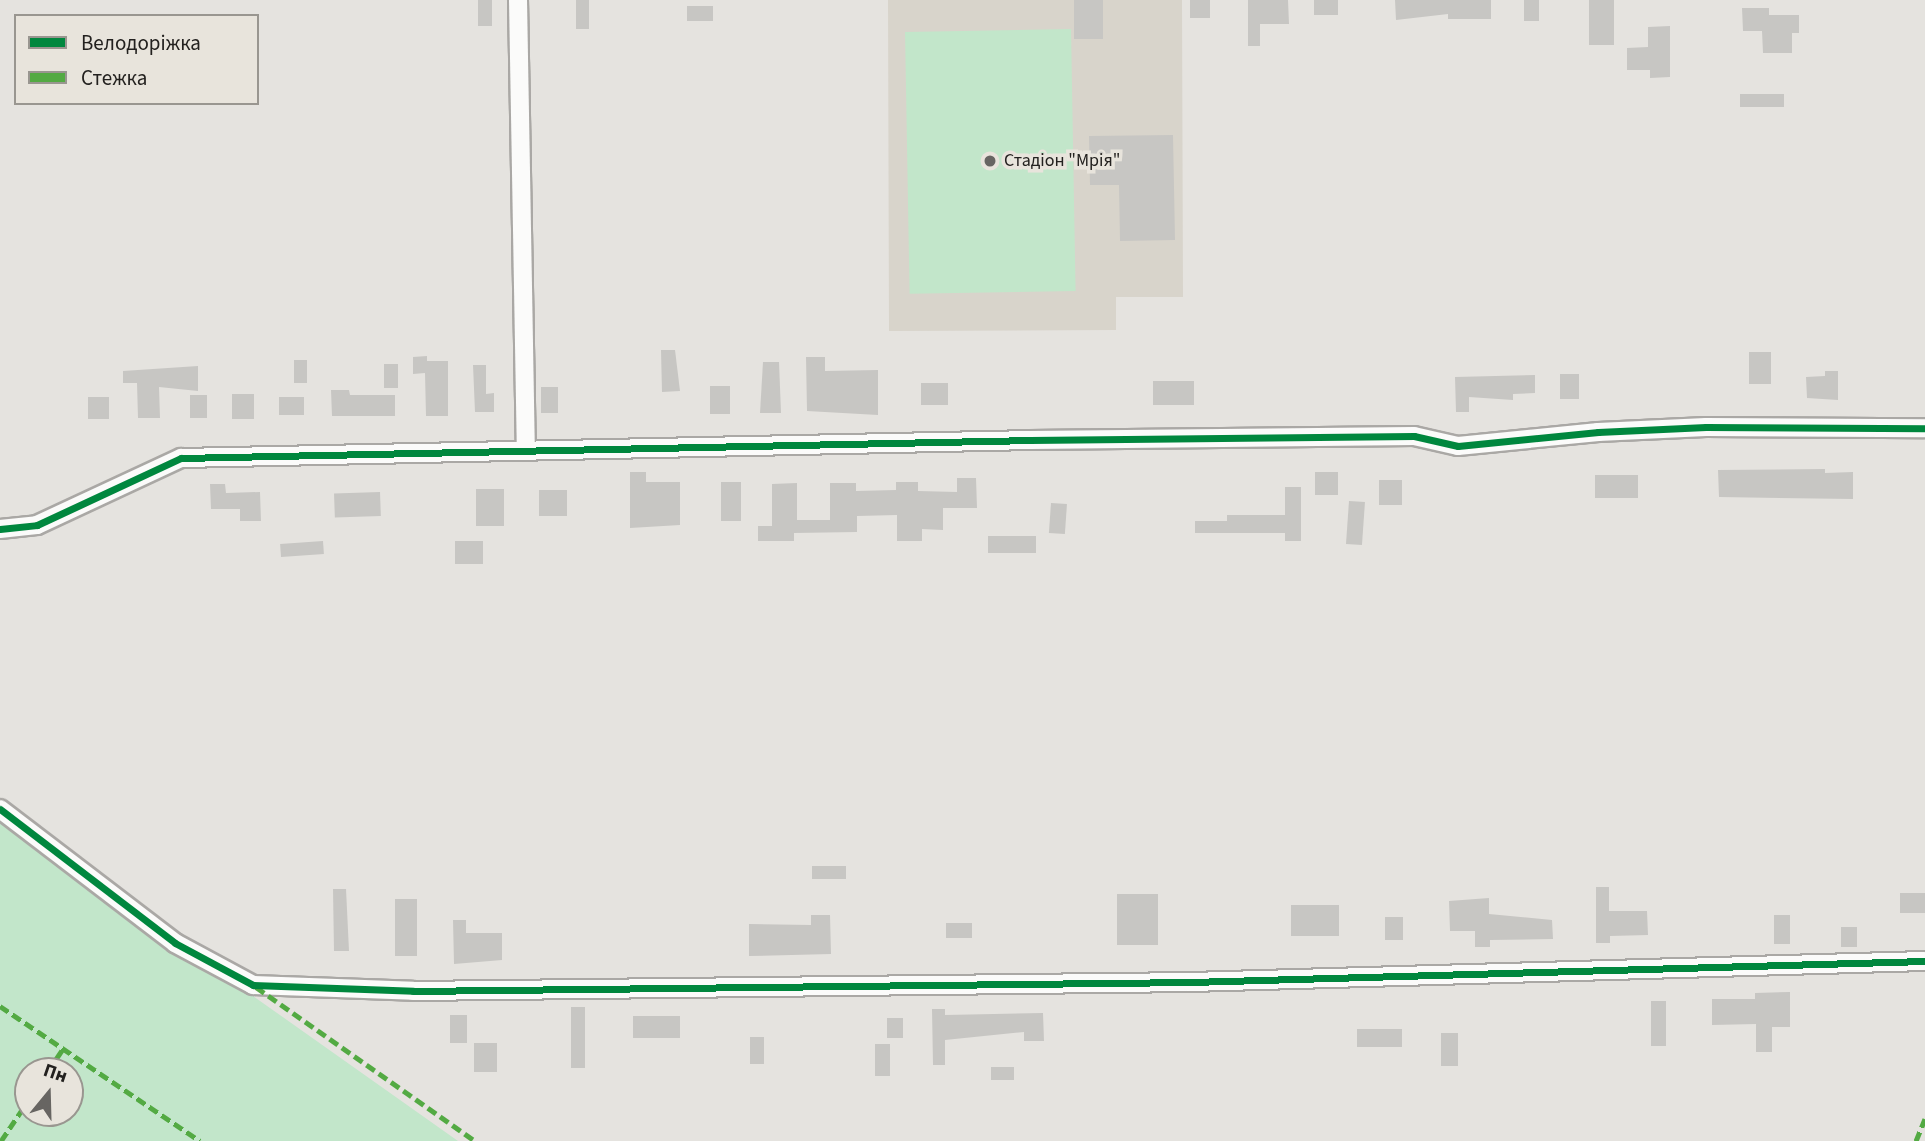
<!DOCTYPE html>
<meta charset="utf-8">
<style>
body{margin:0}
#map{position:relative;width:1925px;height:1141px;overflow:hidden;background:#e5e3df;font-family:"Source Sans 3",sans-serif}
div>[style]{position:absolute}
.built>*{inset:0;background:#d8d4cb}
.green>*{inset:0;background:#c2e6ca;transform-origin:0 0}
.building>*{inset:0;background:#c7c6c3;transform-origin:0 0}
.roads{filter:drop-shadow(2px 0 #aaa8a5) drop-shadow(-2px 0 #aaa8a5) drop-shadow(0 2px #aaa8a5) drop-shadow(0 -2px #aaa8a5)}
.minor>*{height:18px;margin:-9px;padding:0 9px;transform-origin:9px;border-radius:9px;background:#fbfbfa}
.quiet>*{height:5px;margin-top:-2.5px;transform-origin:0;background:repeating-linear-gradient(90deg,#53aa43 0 10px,transparent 0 15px)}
.cycleway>*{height:7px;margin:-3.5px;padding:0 3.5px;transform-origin:3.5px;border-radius:3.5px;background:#00873e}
.dots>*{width:19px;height:19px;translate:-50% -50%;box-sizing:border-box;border:4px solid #e8e4dc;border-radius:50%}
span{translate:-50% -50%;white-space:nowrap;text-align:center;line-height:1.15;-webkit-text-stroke:7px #e8e4dc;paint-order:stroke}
.poi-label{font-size:18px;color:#23211f}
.left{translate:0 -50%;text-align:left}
.legend{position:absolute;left:14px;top:14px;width:245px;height:91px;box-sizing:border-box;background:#e8e4dc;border:2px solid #999690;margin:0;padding:9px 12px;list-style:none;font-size:21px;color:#23211f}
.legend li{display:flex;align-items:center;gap:14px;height:35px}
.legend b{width:35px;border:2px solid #999690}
.north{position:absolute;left:14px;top:1057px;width:70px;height:70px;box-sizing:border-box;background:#e8e4dc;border:2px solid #999690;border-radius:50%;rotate:19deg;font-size:19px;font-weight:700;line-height:28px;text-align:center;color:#23211f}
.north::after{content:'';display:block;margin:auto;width:24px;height:32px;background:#676562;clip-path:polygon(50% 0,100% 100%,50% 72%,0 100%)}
</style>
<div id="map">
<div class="built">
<i style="clip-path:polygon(888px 0,1182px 0,1183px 297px,1116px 297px,1116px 330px,889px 331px)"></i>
</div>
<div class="green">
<i style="left:1071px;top:29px;width:262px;height:166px;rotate:89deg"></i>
<i style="clip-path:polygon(evenodd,0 817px,458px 1141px,0 1141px,0 817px,28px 1071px,70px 1071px,70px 1113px,28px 1113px,28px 1071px)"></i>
</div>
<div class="building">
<i style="left:478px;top:0;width:14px;height:26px"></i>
<i style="left:576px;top:0;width:13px;height:29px"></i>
<i style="left:1074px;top:0;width:29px;height:39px"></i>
<i style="left:1190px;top:0;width:20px;height:18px"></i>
<i style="clip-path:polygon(1248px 0,1288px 0,1289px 24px,1260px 24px,1260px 46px,1248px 46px)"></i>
<i style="left:1314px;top:0;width:24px;height:15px"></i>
<i style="clip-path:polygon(1395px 0,1491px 0,1491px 19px,1448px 19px,1448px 14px,1396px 20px)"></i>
<i style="left:1524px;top:0;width:15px;height:21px"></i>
<i style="left:1589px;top:0;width:25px;height:45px"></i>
<i style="left:687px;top:6px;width:26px;height:15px"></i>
<i style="clip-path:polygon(1742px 8px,1769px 8px,1769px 15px,1799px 15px,1799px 33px,1792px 33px,1792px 53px,1763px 53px,1762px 31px,1743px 31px)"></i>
<i style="clip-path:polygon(1670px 26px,1670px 77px,1650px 78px,1650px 70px,1627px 70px,1627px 48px,1648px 47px,1648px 27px)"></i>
<i style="left:1740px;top:94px;width:44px;height:13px"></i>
<i style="clip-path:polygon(1173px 135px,1175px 240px,1120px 241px,1119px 185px,1090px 185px,1089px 136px)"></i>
<i style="clip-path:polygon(661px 350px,675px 350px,680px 391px,662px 392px)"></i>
<i style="left:1749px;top:352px;width:22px;height:32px"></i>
<i style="clip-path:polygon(427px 356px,427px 361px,448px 361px,448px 416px,426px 416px,425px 373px,413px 374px,413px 357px)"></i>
<i style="clip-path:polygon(806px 357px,825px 357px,825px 371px,878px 370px,878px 415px,807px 411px)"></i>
<i style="left:294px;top:360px;width:13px;height:23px"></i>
<i style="clip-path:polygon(763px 362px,779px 362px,781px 413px,760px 413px)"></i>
<i style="left:384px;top:364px;width:14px;height:24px"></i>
<i style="clip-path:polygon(473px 365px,486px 365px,486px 394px,494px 393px,494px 412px,475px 412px)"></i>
<i style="clip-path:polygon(198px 366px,198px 391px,159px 387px,160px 418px,138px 418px,137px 383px,123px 383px,123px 371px)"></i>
<i style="clip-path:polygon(1825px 371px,1838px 371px,1838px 400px,1807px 398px,1806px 377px,1825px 376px)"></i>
<i style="left:1579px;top:374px;width:25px;height:19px;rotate:90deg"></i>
<i style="clip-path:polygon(1535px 375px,1535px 393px,1513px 394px,1513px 400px,1469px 397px,1469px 412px,1456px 412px,1455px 377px)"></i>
<i style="left:1153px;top:381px;width:41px;height:24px"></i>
<i style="left:921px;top:383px;width:27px;height:22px"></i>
<i style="left:710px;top:386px;width:20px;height:28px"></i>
<i style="left:541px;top:387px;width:17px;height:26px"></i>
<i style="clip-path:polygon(331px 390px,349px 390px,350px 395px,395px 395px,395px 416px,332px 416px)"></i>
<i style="left:254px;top:394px;width:25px;height:22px;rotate:90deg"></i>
<i style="left:190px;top:395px;width:17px;height:23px"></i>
<i style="left:109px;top:397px;width:22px;height:21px;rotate:90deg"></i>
<i style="left:279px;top:397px;width:25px;height:18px"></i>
<i style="clip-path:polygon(1825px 469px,1825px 473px,1853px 472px,1853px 499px,1719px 497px,1718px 470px)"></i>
<i style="clip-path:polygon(630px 472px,646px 472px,646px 482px,680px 482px,680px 525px,630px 528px)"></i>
<i style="left:1315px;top:472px;width:23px;height:23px"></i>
<i style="left:1638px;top:475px;width:23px;height:43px;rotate:90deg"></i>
<i style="clip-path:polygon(957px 478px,976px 478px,977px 508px,943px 508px,943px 530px,922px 529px,922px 541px,897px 541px,897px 515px,857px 516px,857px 532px,794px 533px,794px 541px,758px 541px,758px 526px,772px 526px,772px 484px,797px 483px,797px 520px,830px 520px,830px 483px,856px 483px,856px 491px,896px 490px,896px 482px,918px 482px,918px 491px,957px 492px)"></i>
<i style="left:1379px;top:480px;width:23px;height:25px"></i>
<i style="left:721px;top:482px;width:20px;height:39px"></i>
<i style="clip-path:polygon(210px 484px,225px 484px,226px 493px,260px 492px,261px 521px,240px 521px,240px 509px,211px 509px)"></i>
<i style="clip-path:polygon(1285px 487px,1301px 487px,1301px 541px,1285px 541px,1285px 533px,1195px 533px,1195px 521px,1227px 521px,1227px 515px,1285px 515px)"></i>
<i style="left:476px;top:489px;width:28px;height:37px"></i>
<i style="left:539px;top:490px;width:28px;height:26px"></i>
<i style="left:380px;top:492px;width:24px;height:46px;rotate:88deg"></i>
<i style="left:1349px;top:501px;width:16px;height:43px;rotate:4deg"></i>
<i style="left:1051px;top:503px;width:16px;height:30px;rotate:4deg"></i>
<i style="left:988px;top:536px;width:48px;height:17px"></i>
<i style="left:323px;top:541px;width:13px;height:43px;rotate:86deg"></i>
<i style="left:455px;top:541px;width:28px;height:23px"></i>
<i style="left:812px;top:866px;width:34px;height:13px"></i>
<i style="clip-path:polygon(1596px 887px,1609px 887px,1609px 911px,1647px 911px,1648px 935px,1610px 936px,1610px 943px,1596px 943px)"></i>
<i style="clip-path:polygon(333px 889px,346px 889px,349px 951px,334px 951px)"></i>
<i style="left:1900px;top:893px;width:25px;height:20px"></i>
<i style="left:1117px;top:894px;width:41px;height:51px"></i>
<i style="clip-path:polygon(1489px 898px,1489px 914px,1552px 920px,1553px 939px,1490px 940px,1490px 947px,1475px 947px,1475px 931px,1450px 931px,1449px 901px)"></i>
<i style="left:395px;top:899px;width:22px;height:57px"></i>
<i style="left:1291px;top:905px;width:48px;height:31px"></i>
<i style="clip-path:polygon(811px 915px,830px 915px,831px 954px,749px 956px,749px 924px,811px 925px)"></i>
<i style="left:1774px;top:915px;width:16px;height:29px"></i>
<i style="left:1385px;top:917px;width:18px;height:23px"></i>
<i style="clip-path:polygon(453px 920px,466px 920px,466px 933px,502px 933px,502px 960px,454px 964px)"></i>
<i style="left:946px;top:923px;width:26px;height:15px"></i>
<i style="left:1841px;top:927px;width:16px;height:20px"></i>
<i style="clip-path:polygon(1790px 992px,1790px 1027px,1772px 1027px,1772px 1052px,1756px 1052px,1756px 1024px,1712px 1025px,1712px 999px,1755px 999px,1755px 993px)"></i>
<i style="left:1651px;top:1001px;width:15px;height:45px"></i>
<i style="left:571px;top:1007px;width:14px;height:61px"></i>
<i style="clip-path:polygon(932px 1009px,945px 1009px,945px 1015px,1043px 1013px,1044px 1041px,1024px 1041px,1024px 1032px,945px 1040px,945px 1065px,933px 1065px)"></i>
<i style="left:450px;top:1015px;width:17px;height:28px"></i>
<i style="left:633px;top:1016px;width:47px;height:22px"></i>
<i style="left:887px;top:1018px;width:16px;height:20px"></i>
<i style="left:1402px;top:1029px;width:18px;height:45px;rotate:90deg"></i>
<i style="left:1458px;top:1033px;width:33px;height:17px;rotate:90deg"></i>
<i style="left:750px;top:1037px;width:14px;height:27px"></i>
<i style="left:497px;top:1043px;width:29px;height:23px;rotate:90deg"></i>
<i style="left:875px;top:1044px;width:15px;height:32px"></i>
<i style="left:1014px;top:1067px;width:13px;height:23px;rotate:90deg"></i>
</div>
<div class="roads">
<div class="minor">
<i style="left:518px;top:0;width:450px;rotate:89deg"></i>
<i style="left:0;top:529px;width:37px;rotate:-6deg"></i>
<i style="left:37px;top:525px;width:159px;rotate:-25deg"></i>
<i style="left:181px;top:458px;width:849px;rotate:-1.21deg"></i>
<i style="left:1030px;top:440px;width:384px;rotate:-0.6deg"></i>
<i style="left:1414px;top:436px;width:45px;rotate:12.8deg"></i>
<i style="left:1458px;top:446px;width:141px;rotate:-5.7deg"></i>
<i style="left:1598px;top:432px;width:108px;rotate:-2.7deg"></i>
<i style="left:1706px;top:427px;width:219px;rotate:0.3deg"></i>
<i style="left:0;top:809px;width:220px;rotate:37.4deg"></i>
<i style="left:175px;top:943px;width:89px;rotate:28.3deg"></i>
<i style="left:253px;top:985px;width:160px;rotate:2.1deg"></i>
<i style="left:413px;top:991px;width:778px;rotate:-0.66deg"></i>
<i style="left:1191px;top:982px;width:734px;rotate:-1.64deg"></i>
</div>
</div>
<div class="quiet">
<i style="left:256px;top:987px;width:268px;rotate:35.1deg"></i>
<i style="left:0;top:1006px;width:241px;rotate:34deg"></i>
<i style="left:48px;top:1071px;width:27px;rotate:-56deg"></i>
<i style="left:1px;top:1141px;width:48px;rotate:-56deg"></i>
<i style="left:1916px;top:1141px;width:24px;rotate:-68deg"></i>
</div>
<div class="cycleway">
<i style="left:0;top:529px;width:37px;rotate:-6deg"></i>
<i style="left:37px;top:525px;width:159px;rotate:-25deg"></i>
<i style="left:181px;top:458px;width:849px;rotate:-1.21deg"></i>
<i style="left:1030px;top:440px;width:384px;rotate:-0.6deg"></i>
<i style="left:1414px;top:436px;width:45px;rotate:12.8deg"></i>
<i style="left:1458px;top:446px;width:141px;rotate:-5.7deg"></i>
<i style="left:1598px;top:432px;width:108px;rotate:-2.7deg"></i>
<i style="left:1706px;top:427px;width:219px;rotate:0.3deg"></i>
<i style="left:0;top:809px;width:220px;rotate:37.4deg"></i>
<i style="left:175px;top:943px;width:89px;rotate:28.3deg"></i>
<i style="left:253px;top:985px;width:160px;rotate:2.1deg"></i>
<i style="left:413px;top:991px;width:778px;rotate:-0.66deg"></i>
<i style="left:1191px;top:982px;width:734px;rotate:-1.64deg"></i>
</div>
<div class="dots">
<i style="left:990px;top:161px;background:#676562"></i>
</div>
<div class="poi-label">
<span class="left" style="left:1004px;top:161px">Стадіон "Мрія"</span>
</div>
<ul class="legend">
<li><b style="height:9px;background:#00873e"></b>Велодоріжка</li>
<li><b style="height:9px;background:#53aa43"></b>Стежка</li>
</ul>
<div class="north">Пн</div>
</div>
